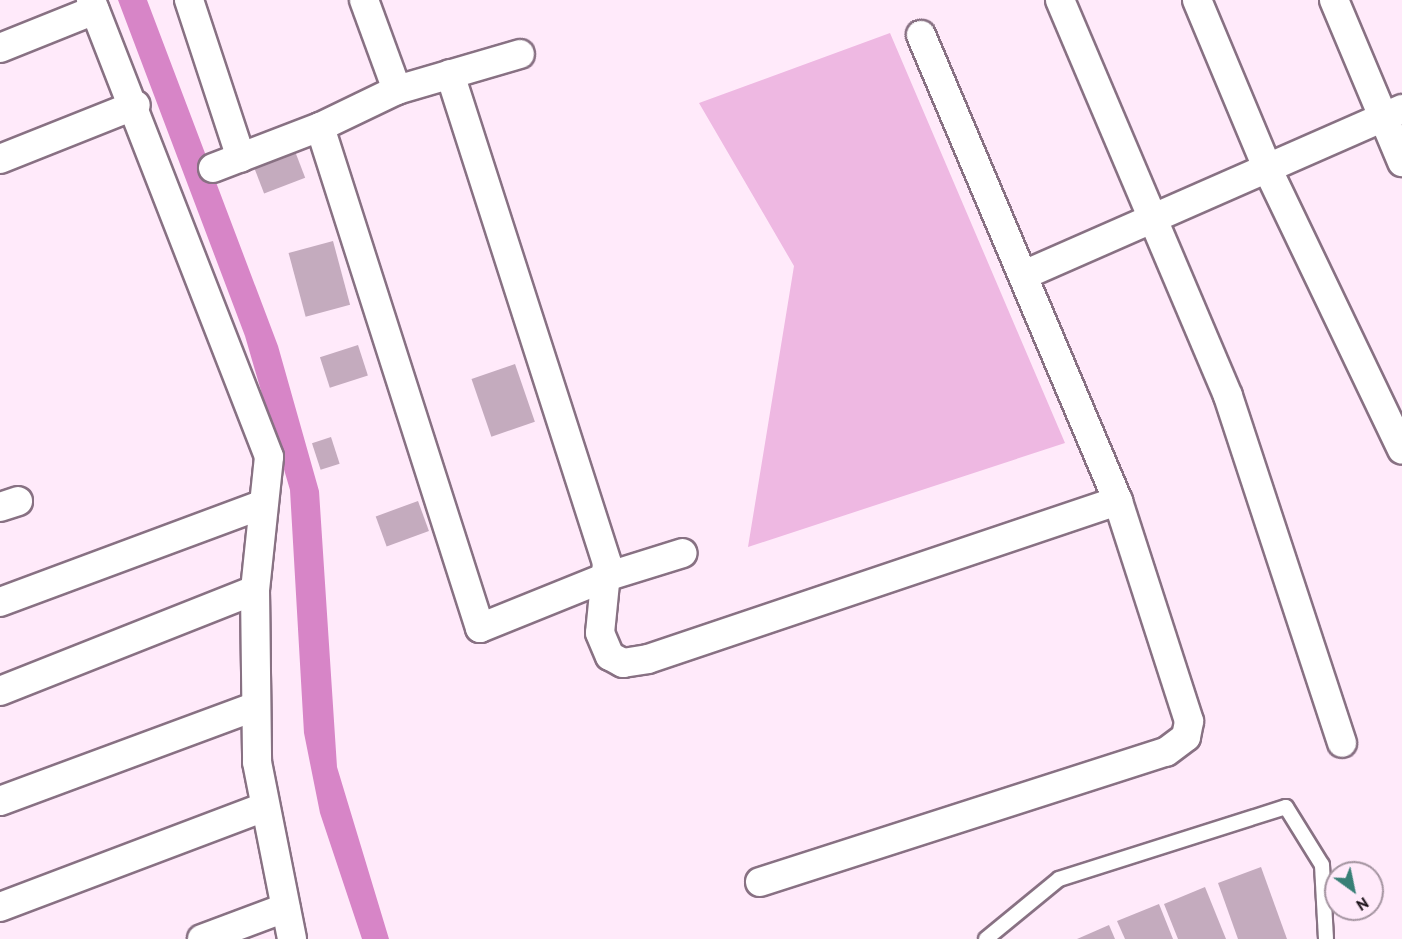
<!DOCTYPE html>
<style>
body{margin:0}
#map{position:relative;width:1402px;height:939px;overflow:hidden;background:#ffeafa;font-family:"PT Sans",sans-serif}
div>[style]{position:absolute}
.green>*{inset:0;background:#eeb8e2}
.water>*{inset:0;background:#d785c7}
.building>*{inset:0;background:#c4abbe;transform-origin:0 0}
.roads{filter:drop-shadow(2px 0 #887183) drop-shadow(-2px 0 #887183) drop-shadow(0 2px #887183) drop-shadow(0 -2px #887183)}
.lane>*{height:14px;margin:-7px;padding:0 7px;transform-origin:7px;border-radius:7px;background:#fff}
.street>*{height:28px;margin:-14px;padding:0 14px;transform-origin:14px;border-radius:14px;background:#fff}
span{translate:-50% -50%;white-space:nowrap;text-align:center;line-height:1.15;-webkit-text-stroke:6px #ffeafa;paint-order:stroke}
.north{position:absolute;left:1324px;top:861px;width:60px;height:60px;box-sizing:border-box;background:#ffeafa;border:2px solid #a494a0;border-radius:50%;rotate:147deg;font-size:16px;font-weight:700;line-height:24px;text-align:center;color:#1c131a}
.north::after{content:'';display:block;margin:auto;width:21px;height:27px;background:#387f76;clip-path:polygon(50% 0,100% 100%,50% 72%,0 100%)}
</style>
<div id="map">
<div class="green">
<i style="clip-path:polygon(890px 33px,1065px 443px,748px 547px,794px 266px,699px 103px)"></i>
</div>
<div class="water">
<i style="clip-path:polygon(118px 0,147px 0,278px 346px,319px 491px,337px 767px,389px 939px,362px 939px,320px 813px,304px 733px,290px 490px,245px 336px)"></i>
</div>
<div class="building">
<i style="left:293px;top:146px;width:34px;height:44px;rotate:69deg"></i>
<i style="left:333px;top:241px;width:66px;height:46px;rotate:75deg"></i>
<i style="left:358px;top:345px;width:32px;height:40px;rotate:72deg"></i>
<i style="left:515px;top:364px;width:61px;height:46px;rotate:71deg"></i>
<i style="left:331px;top:437px;width:28px;height:20px;rotate:72deg"></i>
<i style="left:418px;top:501px;width:32px;height:45px;rotate:70deg"></i>
<i style="clip-path:polygon(1261px 867px,1287px 939px,1238px 939px,1218px 883px)"></i>
<i style="clip-path:polygon(1205px 887px,1226px 939px,1178px 939px,1164px 904px)"></i>
<i style="clip-path:polygon(1159px 904px,1173px 939px,1125px 939px,1117px 921px)"></i>
<i style="clip-path:polygon(1109px 925px,1115px 939px,1077px 939px)"></i>
</div>
<div class="roads">
<div class="lane">
<i style="left:986px;top:939px;width:94px;rotate:-39.4deg"></i>
<i style="left:1059px;top:879px;width:238px;rotate:-17.6deg"></i>
<i style="left:1286px;top:807px;width:68px;rotate:58.2deg"></i>
<i style="left:1322px;top:865px;width:74px;rotate:86.9deg"></i>
</div>
<div class="street">
<i style="left:91px;top:0;width:490px;rotate:68.7deg"></i>
<i style="left:269px;top:457px;width:134px;rotate:96deg"></i>
<i style="left:255px;top:590px;width:172px;rotate:89.3deg"></i>
<i style="left:257px;top:762px;width:180px;rotate:78.8deg"></i>
<i style="left:189px;top:0;width:166px;rotate:71.8deg"></i>
<i style="left:364px;top:0;width:96px;rotate:69.9deg"></i>
<i style="left:1060px;top:0;width:430px;rotate:67deg"></i>
<i style="left:1228px;top:396px;width:365px;rotate:71.8deg"></i>
<i style="left:1197px;top:0;width:184px;rotate:67.3deg"></i>
<i style="left:1268px;top:170px;width:310px;rotate:64.4deg"></i>
<i style="left:1334px;top:0;width:176px;rotate:67.2deg"></i>
<i style="left:0;top:48px;width:102px;rotate:-21.8deg"></i>
<i style="left:450px;top:74px;width:514px;rotate:72.2deg"></i>
<i style="left:607px;top:563px;width:70px;rotate:95.7deg"></i>
<i style="left:600px;top:633px;width:25px;rotate:67deg"></i>
<i style="left:610px;top:656px;width:15px;rotate:28deg"></i>
<i style="left:623px;top:663px;width:25px;rotate:-9deg"></i>
<i style="left:648px;top:659px;width:496px;rotate:-18.6deg"></i>
<i style="left:320px;top:127px;width:526px;rotate:72.29deg"></i>
<i style="left:480px;top:628px;width:139px;rotate:-22deg"></i>
<i style="left:609px;top:576px;width:77px;rotate:-17.3deg"></i>
<i style="left:0;top:159px;width:146px;rotate:-21.7deg"></i>
<i style="left:213px;top:168px;width:115px;rotate:-21deg"></i>
<i style="left:320px;top:127px;width:85px;rotate:-25.7deg"></i>
<i style="left:397px;top:90px;width:128px;rotate:-16.3deg"></i>
<i style="left:1024px;top:275px;width:413px;rotate:-23.7deg"></i>
<i style="left:0;top:507px;width:19px;rotate:-18deg"></i>
<i style="left:0;top:602px;width:281px;rotate:-20.4deg"></i>
<i style="left:0;top:691px;width:274px;rotate:-21.6deg"></i>
<i style="left:0;top:801px;width:271px;rotate:-20.3deg"></i>
<i style="left:760px;top:882px;width:426px;rotate:-17.8deg"></i>
<i style="left:1166px;top:752px;width:25px;rotate:-37deg"></i>
<i style="left:1186px;top:737px;width:16px;rotate:-79deg"></i>
<i style="left:1189px;top:721px;width:231px;rotate:-107.9deg"></i>
<i style="left:1118px;top:501px;width:506px;rotate:-112.92deg"></i>
<i style="left:0;top:907px;width:283px;rotate:-20.7deg"></i>
<i style="left:202px;top:939px;width:89px;rotate:-20.5deg"></i>
</div>
</div>
<div class="north">N</div>
</div>
